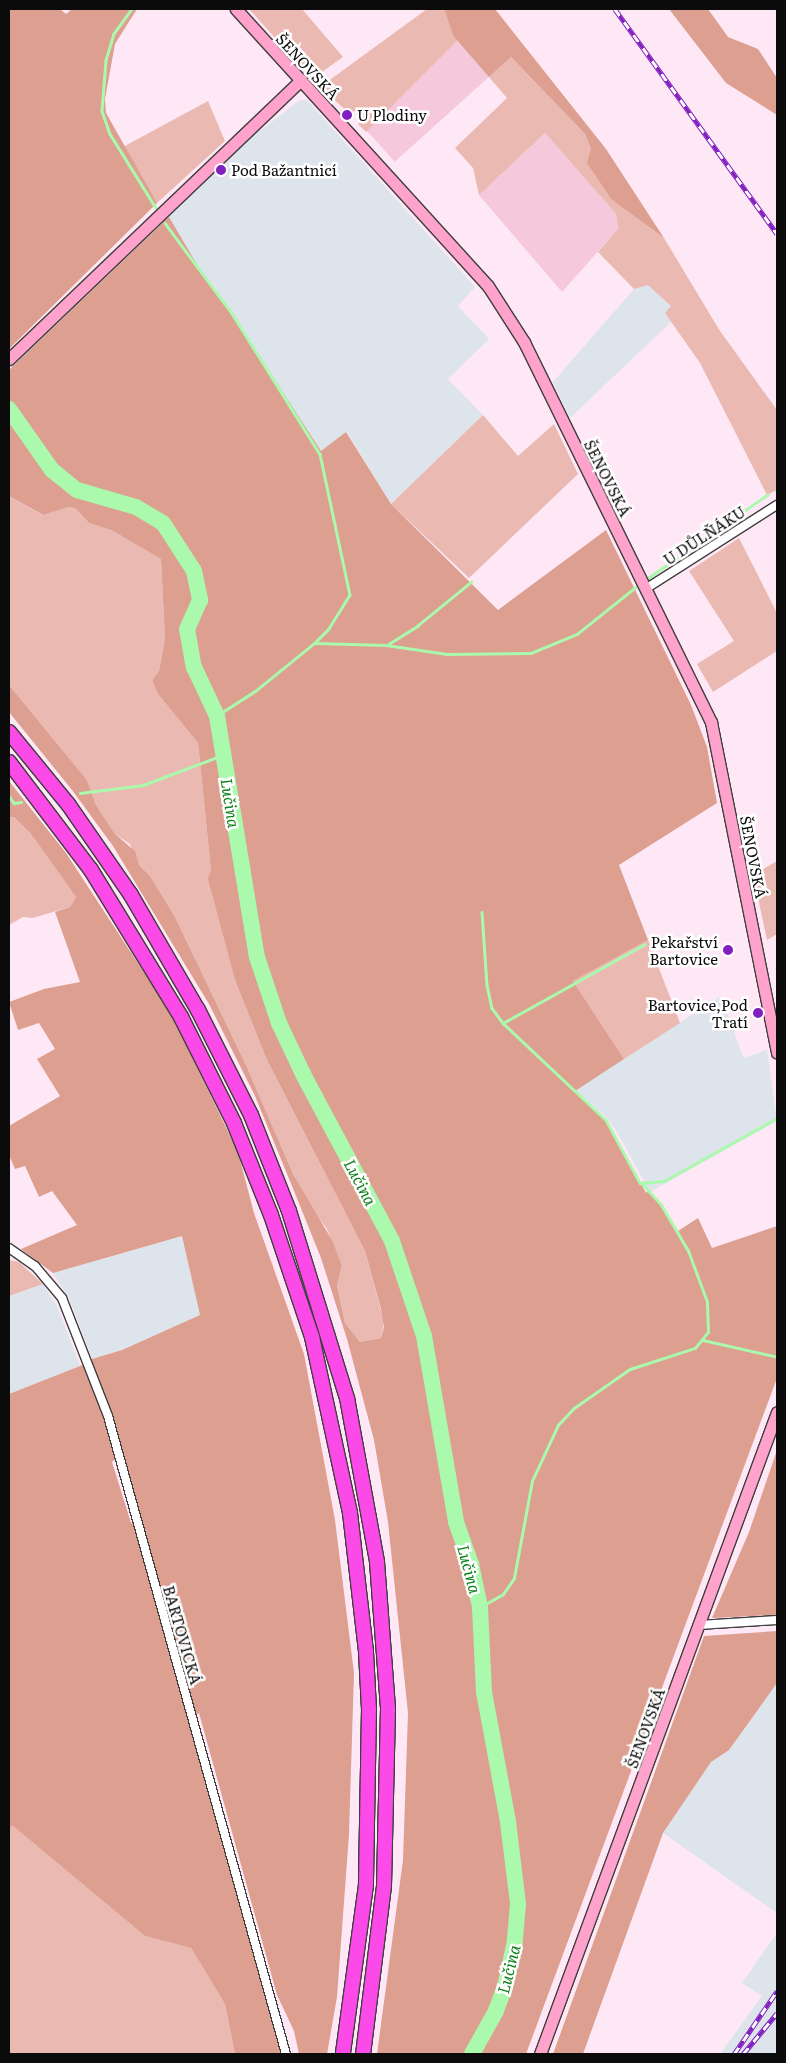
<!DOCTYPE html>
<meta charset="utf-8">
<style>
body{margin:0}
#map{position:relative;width:786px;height:2063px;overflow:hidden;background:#ffe8f5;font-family:Literata,serif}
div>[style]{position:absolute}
.industrial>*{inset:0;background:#dee4eb}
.farmland>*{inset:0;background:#f6c8dc;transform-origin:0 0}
.green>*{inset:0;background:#eab9b1}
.forest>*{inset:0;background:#dc9f90}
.stream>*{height:2.5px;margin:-1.25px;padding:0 1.25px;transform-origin:1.25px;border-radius:1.25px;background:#abf9ad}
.river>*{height:16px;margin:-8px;padding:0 8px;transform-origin:8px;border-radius:8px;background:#abf9ad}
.roads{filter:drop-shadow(1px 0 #3e3e3e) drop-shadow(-1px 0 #3e3e3e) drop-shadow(0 1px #3e3e3e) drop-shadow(0 -1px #3e3e3e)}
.street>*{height:8px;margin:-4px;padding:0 4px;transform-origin:4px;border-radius:4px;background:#fff}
.secondary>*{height:11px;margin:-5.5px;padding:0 5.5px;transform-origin:5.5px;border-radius:5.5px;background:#ffa3cd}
.highway>*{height:14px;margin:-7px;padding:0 7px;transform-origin:7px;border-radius:7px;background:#fb4ae7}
.rail>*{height:4.5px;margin-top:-2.25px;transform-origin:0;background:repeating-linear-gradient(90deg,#fff 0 8px,#801ec0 0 16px);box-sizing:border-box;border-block:1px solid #801ec0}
.dots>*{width:14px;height:14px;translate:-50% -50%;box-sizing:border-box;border:2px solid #fff;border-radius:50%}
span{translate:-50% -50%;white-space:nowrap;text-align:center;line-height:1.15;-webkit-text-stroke:5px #fff;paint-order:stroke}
.street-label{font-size:15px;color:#0b0b0b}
.poi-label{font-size:15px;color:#0b0b0b}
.left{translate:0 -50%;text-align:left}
.right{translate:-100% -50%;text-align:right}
.water-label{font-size:16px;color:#10831b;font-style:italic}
.frame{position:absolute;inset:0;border:10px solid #0b0b0b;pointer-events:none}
</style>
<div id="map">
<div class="industrial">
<i style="clip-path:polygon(300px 100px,307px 100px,475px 287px,458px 306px,489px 339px,448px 379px,483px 415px,391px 504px,347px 432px,322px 452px,233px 315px,208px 283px,169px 217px,252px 137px)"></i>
<i style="clip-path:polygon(648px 284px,671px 306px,665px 313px,671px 322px,570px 418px,553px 382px,634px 289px)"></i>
<i style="clip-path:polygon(721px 996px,742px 1054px,745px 1058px,767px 1050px,777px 1121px,650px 1192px,617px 1132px,606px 1117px,575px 1090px)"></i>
<i style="clip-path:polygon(182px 1236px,200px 1315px,122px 1350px,92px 1359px,69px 1298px,53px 1273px)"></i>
<i style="clip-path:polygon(43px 1284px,58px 1308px,80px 1366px,9px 1394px,9px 1296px)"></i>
<i style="clip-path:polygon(777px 1683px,777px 1913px,663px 1833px,711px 1762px,729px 1750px)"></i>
<i style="clip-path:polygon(777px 1933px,777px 2054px,720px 2054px,762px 1996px,742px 1983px)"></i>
</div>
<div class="farmland">
<i style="left:457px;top:41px;width:48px;height:127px;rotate:48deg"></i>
<i style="clip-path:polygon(545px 133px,616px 214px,618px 229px,562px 292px,479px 195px)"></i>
</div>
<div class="green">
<i style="clip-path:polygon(249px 9px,302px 9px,343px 57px,312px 79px)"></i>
<i style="clip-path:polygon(427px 9px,444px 9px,457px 41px,366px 132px,358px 124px,362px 119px,355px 111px,349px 113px,320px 87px)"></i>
<i style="clip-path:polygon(511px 57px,585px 134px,612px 200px,664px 238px,720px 331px,777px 410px,777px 490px,767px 495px,700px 363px,665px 313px,671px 306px,648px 285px,634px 289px,598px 252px,618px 229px,616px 214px,545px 133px,479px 195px,473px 168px,455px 148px,507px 98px,489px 77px)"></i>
<i style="clip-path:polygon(208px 101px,225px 141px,157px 203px,123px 147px)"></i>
<i style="clip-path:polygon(483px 415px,518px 456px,554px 424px,578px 474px,469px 578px,391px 504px)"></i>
<i style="clip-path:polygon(9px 496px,42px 515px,69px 507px,75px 508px,89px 523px,113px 531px,161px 559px,165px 639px,159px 671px,152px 680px,158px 694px,198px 743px,211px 870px,236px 983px,267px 1060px,365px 1251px,384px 1322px,381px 1338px,360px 1342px,345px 1323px,337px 1284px,342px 1266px,327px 1229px,305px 1199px,294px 1176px,246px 1065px,174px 915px,150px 876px,139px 865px,130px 844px,115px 834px,96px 805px,87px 780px,9px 685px)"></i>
<i style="clip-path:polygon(739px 538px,777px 613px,777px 651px,713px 692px,697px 664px,734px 641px,689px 571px)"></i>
<i style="clip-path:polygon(9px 817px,14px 817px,31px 834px,76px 897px,70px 907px,33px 918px,23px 917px,9px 925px)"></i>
<i style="clip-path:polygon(777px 861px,777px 934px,767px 940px,753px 875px)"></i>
<i style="clip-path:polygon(648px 940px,680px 1023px,624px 1059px,573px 981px)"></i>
<i style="clip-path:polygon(9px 1260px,19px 1262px,43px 1284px,9px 1296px)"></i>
<i style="clip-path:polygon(13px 1826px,145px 1936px,191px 1948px,225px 2004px,235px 2054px,9px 2054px,9px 1827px)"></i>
</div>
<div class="forest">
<i style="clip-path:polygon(9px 9px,60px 9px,66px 14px,72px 9px,137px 9px,115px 44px,105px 99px,106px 113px,157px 203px,9px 349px)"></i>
<i style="clip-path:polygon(444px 9px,495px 9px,606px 149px,664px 238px,612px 200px,587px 163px,591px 149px,585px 134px,511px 57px,489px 77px,454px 37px)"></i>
<i style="clip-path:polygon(669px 9px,708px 9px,728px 37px,758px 49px,777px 78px,777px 115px,726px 83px)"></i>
<i style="clip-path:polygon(169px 217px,208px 283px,233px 315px,321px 451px,346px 432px,391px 504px,498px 610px,606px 530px,691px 705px,707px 747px,717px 803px,619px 865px,648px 940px,573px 981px,624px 1059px,575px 1091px,606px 1120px,646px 1193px,649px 1190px,678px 1231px,698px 1218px,712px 1248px,777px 1226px,777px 1378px,526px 2054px,377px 2054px,403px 1860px,408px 1713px,388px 1522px,374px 1440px,347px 1339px,321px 1258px,292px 1186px,255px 1096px,209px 1004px,113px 846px,72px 790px,9px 712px,9px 685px,87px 780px,96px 805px,115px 834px,135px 851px,139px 865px,150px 876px,174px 915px,246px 1065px,294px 1176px,332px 1240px,342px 1266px,337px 1285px,345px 1323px,360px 1342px,381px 1338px,384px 1327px,381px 1309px,365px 1251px,267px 1060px,236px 983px,208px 879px,211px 870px,198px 743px,158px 694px,152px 680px,159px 671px,165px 639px,161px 559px,113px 531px,89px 523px,75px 508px,69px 507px,43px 515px,9px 496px,9px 370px)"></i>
<i style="clip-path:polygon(evenodd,9px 781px,66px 853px,171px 1014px,238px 1152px,254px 1213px,304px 1354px,335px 1520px,354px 1673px,349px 1834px,337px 1997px,327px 2054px,299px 2054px,294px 2031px,277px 1995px,199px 1713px,189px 1720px,286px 2054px,235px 2054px,225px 2004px,191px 1948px,145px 1936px,13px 1826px,9px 1827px,9px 1394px,80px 1366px,92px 1359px,122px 1350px,200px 1315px,182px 1236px,53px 1273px,21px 1249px,77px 1225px,52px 1191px,39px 1197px,25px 1166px,15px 1169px,9px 1155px,9px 1126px,60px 1096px,37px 1059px,55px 1049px,39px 1023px,18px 1030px,9px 1002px,44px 989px,80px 982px,55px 912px,70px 907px,76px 897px,31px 834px,14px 817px,9px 817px,9px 781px,120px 1455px,141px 1518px,131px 1523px,112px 1462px,120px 1455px)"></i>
<i style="clip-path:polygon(777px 1450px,777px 1615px,712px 1618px,749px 1532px)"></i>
<i style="clip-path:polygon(777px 1631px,777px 1683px,729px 1750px,711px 1762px,663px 1833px,583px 2054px,553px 2054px,704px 1636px)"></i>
</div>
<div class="stream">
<i style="left:132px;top:9px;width:31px;rotate:126deg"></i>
<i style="left:114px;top:34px;width:28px;rotate:107deg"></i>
<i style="left:106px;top:61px;width:50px;rotate:94.6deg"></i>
<i style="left:102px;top:111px;width:24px;rotate:71deg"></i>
<i style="left:110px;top:134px;width:87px;rotate:58.1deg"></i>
<i style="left:165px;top:223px;width:114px;rotate:53.5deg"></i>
<i style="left:233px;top:315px;width:164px;rotate:58deg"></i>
<i style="left:320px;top:454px;width:144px;rotate:78deg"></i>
<i style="left:350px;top:595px;width:40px;rotate:122deg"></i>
<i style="left:329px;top:629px;width:20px;rotate:135deg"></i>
<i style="left:315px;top:643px;width:76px;rotate:140.9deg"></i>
<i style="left:256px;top:691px;width:46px;rotate:147.3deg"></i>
<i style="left:776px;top:491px;width:1px;rotate:-45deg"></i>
<i style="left:645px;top:580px;width:149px;rotate:-34.9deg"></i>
<i style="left:315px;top:643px;width:71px;rotate:1.6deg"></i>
<i style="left:386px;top:645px;width:63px;rotate:8.3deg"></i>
<i style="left:448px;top:654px;width:83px;rotate:-0.7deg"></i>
<i style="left:531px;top:653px;width:50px;rotate:-22.4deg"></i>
<i style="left:577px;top:634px;width:77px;rotate:-38.7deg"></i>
<i style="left:387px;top:645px;width:36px;rotate:-32deg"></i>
<i style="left:417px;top:626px;width:70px;rotate:-39.2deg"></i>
<i style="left:80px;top:793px;width:64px;rotate:-7.2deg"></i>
<i style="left:143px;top:785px;width:85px;rotate:-20.6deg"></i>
<i style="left:9px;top:796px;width:9px;rotate:54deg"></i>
<i style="left:14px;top:803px;width:7px;rotate:-8deg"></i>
<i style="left:482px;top:912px;width:73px;rotate:86.1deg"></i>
<i style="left:487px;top:985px;width:24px;rotate:78deg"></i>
<i style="left:492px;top:1008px;width:19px;rotate:54deg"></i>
<i style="left:503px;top:1023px;width:141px;rotate:43.3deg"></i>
<i style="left:606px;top:1120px;width:72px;rotate:61.6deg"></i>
<i style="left:503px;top:1023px;width:162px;rotate:-29.1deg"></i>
<i style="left:703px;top:1340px;width:73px;rotate:12.7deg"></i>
<i style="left:480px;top:1607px;width:26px;rotate:-29deg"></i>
<i style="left:503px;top:1594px;width:19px;rotate:-55deg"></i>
<i style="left:514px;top:1578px;width:99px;rotate:-79.5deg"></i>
<i style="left:532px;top:1481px;width:62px;rotate:-65.1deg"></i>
<i style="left:558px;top:1425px;width:23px;rotate:-47deg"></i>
<i style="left:574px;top:1408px;width:68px;rotate:-34.9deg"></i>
<i style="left:630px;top:1369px;width:68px;rotate:-17.9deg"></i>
<i style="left:695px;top:1348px;width:21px;rotate:-51deg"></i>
<i style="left:708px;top:1332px;width:30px;rotate:-92deg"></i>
<i style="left:707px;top:1302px;width:54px;rotate:-110.4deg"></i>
<i style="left:688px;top:1251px;width:53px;rotate:-120.4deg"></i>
<i style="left:661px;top:1205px;width:30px;rotate:-132deg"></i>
<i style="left:641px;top:1183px;width:23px;rotate:-5deg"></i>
<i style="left:664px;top:1181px;width:129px;rotate:-29.1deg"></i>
</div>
<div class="river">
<i style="left:9px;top:409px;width:75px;rotate:54.8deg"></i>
<i style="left:52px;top:470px;width:32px;rotate:39deg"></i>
<i style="left:77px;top:490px;width:61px;rotate:16.1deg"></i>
<i style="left:136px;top:507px;width:31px;rotate:31deg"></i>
<i style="left:163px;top:523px;width:57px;rotate:57.1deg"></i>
<i style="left:194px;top:571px;width:30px;rotate:78deg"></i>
<i style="left:200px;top:600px;width:32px;rotate:114deg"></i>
<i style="left:187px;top:629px;width:39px;rotate:80deg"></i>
<i style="left:194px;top:667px;width:54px;rotate:64.9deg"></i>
<i style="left:217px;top:716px;width:244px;rotate:80.6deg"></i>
<i style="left:257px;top:957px;width:70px;rotate:71.6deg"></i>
<i style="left:279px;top:1023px;width:59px;rotate:64.7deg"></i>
<i style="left:304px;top:1076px;width:187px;rotate:61.9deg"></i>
<i style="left:392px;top:1241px;width:100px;rotate:71.4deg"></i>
<i style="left:424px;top:1336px;width:189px;rotate:80.2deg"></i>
<i style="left:456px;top:1522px;width:45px;rotate:70.3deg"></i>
<i style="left:471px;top:1564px;width:44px;rotate:78.2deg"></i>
<i style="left:480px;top:1607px;width:85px;rotate:87.3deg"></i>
<i style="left:484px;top:1692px;width:132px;rotate:79.5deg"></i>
<i style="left:508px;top:1822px;width:83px;rotate:83deg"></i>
<i style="left:518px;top:1904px;width:37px;rotate:95deg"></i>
<i style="left:515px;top:1941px;width:47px;rotate:102.3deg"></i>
<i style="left:505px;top:1987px;width:26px;rotate:111deg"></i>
<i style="left:496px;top:2011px;width:49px;rotate:119.2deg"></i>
</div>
<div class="roads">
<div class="street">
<i style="left:647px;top:588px;width:154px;rotate:-32.6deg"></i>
<i style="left:9px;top:1248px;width:32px;rotate:35deg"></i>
<i style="left:35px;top:1266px;width:42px;rotate:49.8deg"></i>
<i style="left:62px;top:1298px;width:127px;rotate:68.7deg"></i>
<i style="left:108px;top:1416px;width:662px;rotate:74.41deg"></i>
<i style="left:699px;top:1625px;width:78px;rotate:-3.7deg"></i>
</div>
<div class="secondary">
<i style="left:236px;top:9px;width:374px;rotate:47.7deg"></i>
<i style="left:488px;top:286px;width:67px;rotate:57.3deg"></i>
<i style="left:524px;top:342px;width:424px;rotate:63.8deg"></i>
<i style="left:711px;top:722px;width:337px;rotate:78.7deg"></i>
<i style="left:9px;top:359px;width:404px;rotate:-43.7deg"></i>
<i style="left:540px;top:2054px;width:684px;rotate:-69.74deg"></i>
</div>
<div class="highway">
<i style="left:9px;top:732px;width:93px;rotate:50.7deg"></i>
<i style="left:68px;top:804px;width:111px;rotate:55.3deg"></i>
<i style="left:131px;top:895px;width:133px;rotate:59.8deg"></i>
<i style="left:198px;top:1010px;width:118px;rotate:63.2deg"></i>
<i style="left:251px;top:1115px;width:103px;rotate:68.4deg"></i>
<i style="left:289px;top:1211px;width:196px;rotate:72.8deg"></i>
<i style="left:347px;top:1398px;width:167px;rotate:79.6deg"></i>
<i style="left:377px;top:1562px;width:147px;rotate:85.7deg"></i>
<i style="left:388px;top:1709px;width:177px;rotate:91.3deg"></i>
<i style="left:384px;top:1886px;width:169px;rotate:97.1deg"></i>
<i style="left:9px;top:762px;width:136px;rotate:52.8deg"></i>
<i style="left:91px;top:870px;width:172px;rotate:58.5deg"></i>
<i style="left:181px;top:1017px;width:119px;rotate:63.4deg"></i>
<i style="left:234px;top:1123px;width:99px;rotate:68.1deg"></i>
<i style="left:271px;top:1215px;width:129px;rotate:71.4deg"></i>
<i style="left:312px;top:1337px;width:180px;rotate:77.8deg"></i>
<i style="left:350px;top:1513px;width:140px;rotate:83.4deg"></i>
<i style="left:366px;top:1652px;width:57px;rotate:87deg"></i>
<i style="left:369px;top:1709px;width:176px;rotate:91deg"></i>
<i style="left:366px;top:1885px;width:171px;rotate:97.8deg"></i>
</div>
</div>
<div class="rail">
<i style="left:615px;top:9px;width:277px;rotate:54.2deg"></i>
<i style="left:734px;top:2054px;width:76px;rotate:-55.7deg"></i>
<i style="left:743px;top:2054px;width:53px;rotate:-50.3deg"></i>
</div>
<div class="dots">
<i style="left:347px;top:115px;background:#801ec0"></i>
<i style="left:221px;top:170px;background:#801ec0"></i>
<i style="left:728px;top:950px;background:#801ec0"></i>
<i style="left:758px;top:1013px;background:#801ec0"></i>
</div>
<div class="street-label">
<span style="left:308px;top:66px;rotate:47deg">ŠENOVSKÁ</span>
<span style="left:608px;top:478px;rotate:63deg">ŠENOVSKÁ</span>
<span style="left:704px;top:535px;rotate:-33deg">U DŮLŇÁKU</span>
<span style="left:754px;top:857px;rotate:79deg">ŠENOVSKÁ</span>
<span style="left:183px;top:1635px;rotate:74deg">BARTOVICKÁ</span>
<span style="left:645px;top:1728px;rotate:-70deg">ŠENOVSKÁ</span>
</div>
<div class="poi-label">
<span class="left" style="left:357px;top:115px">U Plodiny</span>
<span class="left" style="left:231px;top:170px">Pod Bažantnicí</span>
<span class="right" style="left:718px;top:950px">Pekařství<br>Bartovice</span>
<span class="right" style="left:748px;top:1013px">Bartovice,Pod<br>Tratí</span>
</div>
<div class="water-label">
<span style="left:231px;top:803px;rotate:81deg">Lučina</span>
<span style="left:361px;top:1182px;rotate:62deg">Lučina</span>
<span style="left:470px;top:1569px;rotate:75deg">Lučina</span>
<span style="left:508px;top:1969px;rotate:-76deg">Lučina</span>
</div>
<div class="frame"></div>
</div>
